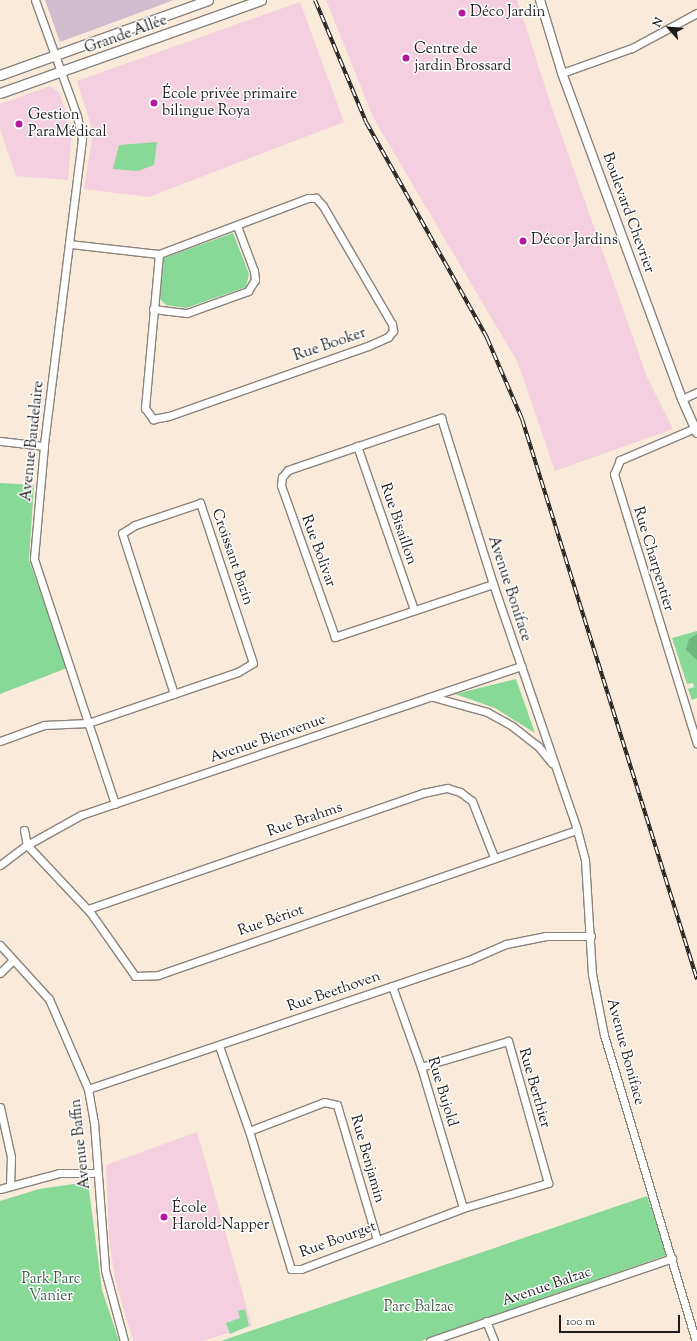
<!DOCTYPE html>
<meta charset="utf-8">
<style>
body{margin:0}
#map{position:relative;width:697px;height:1341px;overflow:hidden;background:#f9eada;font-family:"Sorts Mill Goudy",serif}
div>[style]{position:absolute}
.built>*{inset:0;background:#f3cfdf}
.industrial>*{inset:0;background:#cfbdce}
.green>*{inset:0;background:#88d898}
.forest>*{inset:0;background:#6eb880}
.roads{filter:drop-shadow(1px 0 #8a837b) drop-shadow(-1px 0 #8a837b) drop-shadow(0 1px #8a837b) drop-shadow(0 -1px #8a837b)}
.minor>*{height:7px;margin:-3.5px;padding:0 3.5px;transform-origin:3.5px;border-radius:3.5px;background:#fff}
.tertiary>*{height:8px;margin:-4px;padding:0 4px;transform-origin:4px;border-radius:4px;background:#fff}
.secondary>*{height:9px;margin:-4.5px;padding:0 4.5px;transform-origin:4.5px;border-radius:4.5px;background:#fff}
.rail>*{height:4px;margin-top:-2px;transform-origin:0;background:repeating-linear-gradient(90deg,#fff 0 8px,#1c1c1c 0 16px);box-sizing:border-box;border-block:1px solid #1c1c1c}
.dots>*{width:11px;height:11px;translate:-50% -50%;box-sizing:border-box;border:2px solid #fff;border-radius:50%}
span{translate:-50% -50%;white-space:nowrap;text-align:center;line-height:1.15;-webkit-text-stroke:3px #fff;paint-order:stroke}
.poi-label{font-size:15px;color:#1c1c1c}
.left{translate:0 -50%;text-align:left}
.street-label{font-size:15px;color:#1c1c1c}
.park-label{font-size:15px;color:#425e47}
.north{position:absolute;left:649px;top:8px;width:40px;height:40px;-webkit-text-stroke:3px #fff;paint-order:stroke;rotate:297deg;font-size:11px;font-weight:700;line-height:16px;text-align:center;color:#1c1c1c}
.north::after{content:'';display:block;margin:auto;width:14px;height:18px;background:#1c1c1c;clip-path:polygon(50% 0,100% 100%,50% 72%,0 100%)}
.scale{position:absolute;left:559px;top:1315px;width:121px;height:18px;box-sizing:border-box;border:2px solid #1c1c1c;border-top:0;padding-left:5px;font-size:12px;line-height:14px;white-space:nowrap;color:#1c1c1c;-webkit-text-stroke:3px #fff;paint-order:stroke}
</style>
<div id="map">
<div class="built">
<i style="clip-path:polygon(326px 0,517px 0,553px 111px,647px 377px,673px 429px,555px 471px,518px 363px,374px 119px)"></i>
<i style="clip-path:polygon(300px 2px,344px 122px,149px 197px,84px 189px,92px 139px,91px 125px,77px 81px)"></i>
<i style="clip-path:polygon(50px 86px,59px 92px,72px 130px,68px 180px,16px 176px,0 129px,0 104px)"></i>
<i style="clip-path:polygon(197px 1132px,252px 1326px,202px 1341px,133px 1341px,115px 1279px,109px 1238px,106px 1165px)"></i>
</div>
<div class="industrial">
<i style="clip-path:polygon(45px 0,174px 0,60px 42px)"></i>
</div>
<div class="green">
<i style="clip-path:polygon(157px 142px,154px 165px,138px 171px,113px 169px,119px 145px)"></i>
<i style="clip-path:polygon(233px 233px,249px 274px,246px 287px,186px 308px,166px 305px,160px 299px,164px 258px)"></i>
<i style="clip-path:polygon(0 483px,34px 485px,29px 560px,67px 668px,0 694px)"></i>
<i style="clip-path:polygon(697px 631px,697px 698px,692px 700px,688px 689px,694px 687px,693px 683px,687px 684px,672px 638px)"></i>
<i style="clip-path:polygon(516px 679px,535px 733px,495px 708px,455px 694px)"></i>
<i style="clip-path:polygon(88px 1182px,102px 1290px,119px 1341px,0 1341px,0 1201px,39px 1189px)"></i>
<i style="clip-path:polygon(647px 1196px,667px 1255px,421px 1341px,221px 1341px)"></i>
<i style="clip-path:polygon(245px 1309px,249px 1326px,230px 1334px,226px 1323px,240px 1318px,238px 1311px)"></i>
</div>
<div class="forest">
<i style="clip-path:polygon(697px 634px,697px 660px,686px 650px,689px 639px)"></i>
</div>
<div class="roads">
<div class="minor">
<i style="left:35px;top:0;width:123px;rotate:70.1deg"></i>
<i style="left:77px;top:116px;width:24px;rotate:78deg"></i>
<i style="left:82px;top:139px;width:309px;rotate:97.1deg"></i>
<i style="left:44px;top:446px;width:113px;rotate:95.1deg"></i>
<i style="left:34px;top:559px;width:258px;rotate:71.7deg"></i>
<i style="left:562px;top:73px;width:74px;rotate:-19.7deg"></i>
<i style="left:632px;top:48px;width:74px;rotate:-28.3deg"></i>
<i style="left:70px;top:244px;width:90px;rotate:6.4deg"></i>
<i style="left:159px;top:254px;width:155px;rotate:95.2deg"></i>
<i style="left:145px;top:408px;width:14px;rotate:54deg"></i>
<i style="left:153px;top:419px;width:16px;rotate:-11deg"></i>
<i style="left:169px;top:416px;width:211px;rotate:-19.4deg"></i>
<i style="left:368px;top:346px;width:22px;rotate:-24deg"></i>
<i style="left:388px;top:337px;width:8px;rotate:-50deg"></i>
<i style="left:393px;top:331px;width:7px;rotate:-98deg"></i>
<i style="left:392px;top:324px;width:137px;rotate:-120.3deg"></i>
<i style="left:323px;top:206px;width:11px;rotate:-131deg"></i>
<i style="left:316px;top:198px;width:8px;rotate:180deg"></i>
<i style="left:308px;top:198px;width:159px;rotate:159.4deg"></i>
<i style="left:153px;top:309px;width:34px;rotate:7deg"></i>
<i style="left:187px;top:313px;width:65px;rotate:-19.8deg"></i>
<i style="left:248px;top:291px;width:13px;rotate:-58deg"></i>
<i style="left:255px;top:280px;width:9px;rotate:-96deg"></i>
<i style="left:254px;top:271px;width:48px;rotate:-110.7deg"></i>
<i style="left:682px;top:399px;width:17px;rotate:-25deg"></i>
<i style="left:695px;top:428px;width:82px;rotate:156.9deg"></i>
<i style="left:620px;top:460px;width:15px;rotate:113deg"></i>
<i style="left:614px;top:474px;width:282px;rotate:72.9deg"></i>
<i style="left:0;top:441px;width:44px;rotate:6.5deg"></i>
<i style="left:357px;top:446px;width:174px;rotate:70.8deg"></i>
<i style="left:493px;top:584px;width:167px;rotate:161.5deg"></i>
<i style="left:335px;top:637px;width:161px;rotate:-109.6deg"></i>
<i style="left:281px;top:485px;width:8px;rotate:-83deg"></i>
<i style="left:282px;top:477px;width:9px;rotate:-49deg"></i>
<i style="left:288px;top:470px;width:162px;rotate:-18.8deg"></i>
<i style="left:441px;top:418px;width:174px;rotate:72.6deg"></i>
<i style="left:493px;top:584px;width:260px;rotate:71.1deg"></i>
<i style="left:577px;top:830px;width:31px;rotate:75deg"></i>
<i style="left:585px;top:860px;width:114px;rotate:86.5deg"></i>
<i style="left:592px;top:974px;width:62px;rotate:78.9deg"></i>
<i style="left:604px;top:1035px;width:320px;rotate:73.3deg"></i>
<i style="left:433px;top:697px;width:56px;rotate:15.5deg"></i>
<i style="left:487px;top:712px;width:29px;rotate:29deg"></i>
<i style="left:512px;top:726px;width:33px;rotate:38deg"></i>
<i style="left:538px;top:746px;width:22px;rotate:51deg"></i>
<i style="left:0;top:741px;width:47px;rotate:-20deg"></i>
<i style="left:44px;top:725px;width:44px;rotate:-2.6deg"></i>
<i style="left:88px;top:723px;width:158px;rotate:-18.8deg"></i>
<i style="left:238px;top:672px;width:17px;rotate:-31deg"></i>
<i style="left:253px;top:663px;width:169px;rotate:-108.3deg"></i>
<i style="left:200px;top:503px;width:69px;rotate:161.3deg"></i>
<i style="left:135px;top:525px;width:15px;rotate:148deg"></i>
<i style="left:122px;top:533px;width:169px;rotate:72.1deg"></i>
<i style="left:24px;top:830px;width:15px;rotate:79deg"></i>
<i style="left:27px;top:845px;width:92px;rotate:46.8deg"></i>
<i style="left:90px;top:912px;width:78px;rotate:54.9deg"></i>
<i style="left:135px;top:976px;width:23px;rotate:-2deg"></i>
<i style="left:158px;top:975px;width:443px;rotate:-19.1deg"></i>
<i style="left:0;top:865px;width:34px;rotate:-37deg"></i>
<i style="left:27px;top:845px;width:62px;rotate:-29.1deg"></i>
<i style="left:81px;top:815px;width:465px;rotate:-18.7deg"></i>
<i style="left:88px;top:909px;width:355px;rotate:-19.1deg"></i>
<i style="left:423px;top:793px;width:25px;rotate:-12deg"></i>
<i style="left:447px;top:788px;width:14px;rotate:17deg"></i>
<i style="left:460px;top:792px;width:15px;rotate:37deg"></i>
<i style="left:472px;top:801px;width:60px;rotate:68.6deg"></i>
<i style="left:0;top:945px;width:73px;rotate:47.8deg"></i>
<i style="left:49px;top:999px;width:98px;rotate:66.6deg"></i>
<i style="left:88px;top:1089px;width:34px;rotate:80deg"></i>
<i style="left:94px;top:1122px;width:148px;rotate:85.7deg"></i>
<i style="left:105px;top:1270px;width:73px;rotate:75deg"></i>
<i style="left:0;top:973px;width:18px;rotate:-45deg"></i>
<i style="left:392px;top:986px;width:86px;rotate:70.3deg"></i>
<i style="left:421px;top:1067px;width:147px;rotate:73.4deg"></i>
<i style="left:219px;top:1046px;width:90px;rotate:70.6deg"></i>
<i style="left:249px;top:1131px;width:144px;rotate:73.1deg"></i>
<i style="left:291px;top:1269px;width:10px"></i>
<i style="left:301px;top:1269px;width:173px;rotate:-20.6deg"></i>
<i style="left:463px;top:1208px;width:89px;rotate:-16.4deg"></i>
<i style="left:548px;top:1183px;width:148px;rotate:-105.7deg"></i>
<i style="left:508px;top:1041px;width:91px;rotate:163.4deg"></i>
<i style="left:88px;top:1089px;width:402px;rotate:-18.7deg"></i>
<i style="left:469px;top:960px;width:40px;rotate:-23.4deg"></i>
<i style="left:506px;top:944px;width:41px;rotate:-11.3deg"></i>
<i style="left:546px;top:936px;width:45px"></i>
<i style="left:0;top:1107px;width:51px;rotate:77.6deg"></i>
<i style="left:11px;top:1157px;width:28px;rotate:92deg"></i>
<i style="left:249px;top:1131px;width:80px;rotate:-21.1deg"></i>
<i style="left:324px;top:1102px;width:13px;rotate:13deg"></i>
<i style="left:337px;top:1105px;width:141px;rotate:73.5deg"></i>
<i style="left:0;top:1189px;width:61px;rotate:-15.2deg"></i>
<i style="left:59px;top:1173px;width:37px"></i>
<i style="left:486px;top:1321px;width:22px;rotate:68deg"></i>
<i style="left:430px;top:1341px;width:256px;rotate:-18.9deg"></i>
</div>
<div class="tertiary">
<i style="left:540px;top:0;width:76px;rotate:73.2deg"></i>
<i style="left:562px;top:73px;width:347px;rotate:69.8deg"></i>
<i style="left:682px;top:399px;width:37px;rotate:66deg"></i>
</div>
<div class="secondary">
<i style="left:0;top:75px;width:221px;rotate:-19.8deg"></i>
<i style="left:0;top:93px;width:277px;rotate:-19.6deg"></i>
</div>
</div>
<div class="rail">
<i style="left:315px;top:0;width:132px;rotate:67.3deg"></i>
<i style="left:366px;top:122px;width:248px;rotate:60.7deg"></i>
<i style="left:487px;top:338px;width:88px;rotate:66.6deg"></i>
<i style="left:522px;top:419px;width:587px;rotate:72.65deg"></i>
</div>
<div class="dots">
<i style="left:462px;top:13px;background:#b5179e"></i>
<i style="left:406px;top:58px;background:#b5179e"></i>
<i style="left:154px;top:103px;background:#b5179e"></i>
<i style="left:19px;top:124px;background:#b5179e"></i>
<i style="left:523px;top:241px;background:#b5179e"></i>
<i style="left:164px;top:1217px;background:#b5179e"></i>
</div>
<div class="poi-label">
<span class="left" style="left:470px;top:13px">Déco Jardin</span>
<span class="left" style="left:414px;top:58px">Centre de<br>jardin Brossard</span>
<span class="left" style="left:162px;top:103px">École privée primaire<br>bilingue Roya</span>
<span class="left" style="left:28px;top:124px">Gestion<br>ParaMédical</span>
<span class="left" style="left:531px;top:241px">Décor Jardins</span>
<span class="left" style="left:172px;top:1217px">École<br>Harold-Napper</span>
</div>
<div class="street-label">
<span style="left:126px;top:35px;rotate:-20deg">Grande Allée</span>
<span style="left:628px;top:213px;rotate:70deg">Boulevard Chevrier</span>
<span style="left:330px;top:345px;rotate:-19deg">Rue Booker</span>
<span style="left:33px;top:441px;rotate:-84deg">Avenue Baudelaire</span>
<span style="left:398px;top:524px;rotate:71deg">Rue Bisaillon</span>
<span style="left:318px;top:551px;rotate:70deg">Rue Bolivar</span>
<span style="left:232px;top:557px;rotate:71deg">Croissant Bazin</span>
<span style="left:653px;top:559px;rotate:73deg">Rue Charpentier</span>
<span style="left:509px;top:589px;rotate:72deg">Avenue Boniface</span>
<span style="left:268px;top:739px;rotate:-19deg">Avenue Bienvenue</span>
<span style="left:305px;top:820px;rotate:-19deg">Rue Brahms</span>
<span style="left:271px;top:921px;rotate:-19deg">Rue Bériot</span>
<span style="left:334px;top:992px;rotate:-19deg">Rue Beethoven</span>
<span style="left:625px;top:1052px;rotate:75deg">Avenue Boniface</span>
<span style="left:534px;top:1088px;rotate:74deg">Rue Berthier</span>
<span style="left:442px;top:1092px;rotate:73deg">Rue Bujold</span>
<span style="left:81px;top:1144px;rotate:-96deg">Avenue Baffin</span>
<span style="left:367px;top:1159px;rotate:74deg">Rue Benjamin</span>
<span style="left:338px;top:1240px;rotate:-20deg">Rue Bourget</span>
<span style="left:547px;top:1287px;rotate:-19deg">Avenue Balzac</span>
</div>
<div class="park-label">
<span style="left:51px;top:1288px">Park Parc<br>Vanier</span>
<span style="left:419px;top:1308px">Parc Balzac</span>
</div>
<div class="north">N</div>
<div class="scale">100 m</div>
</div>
